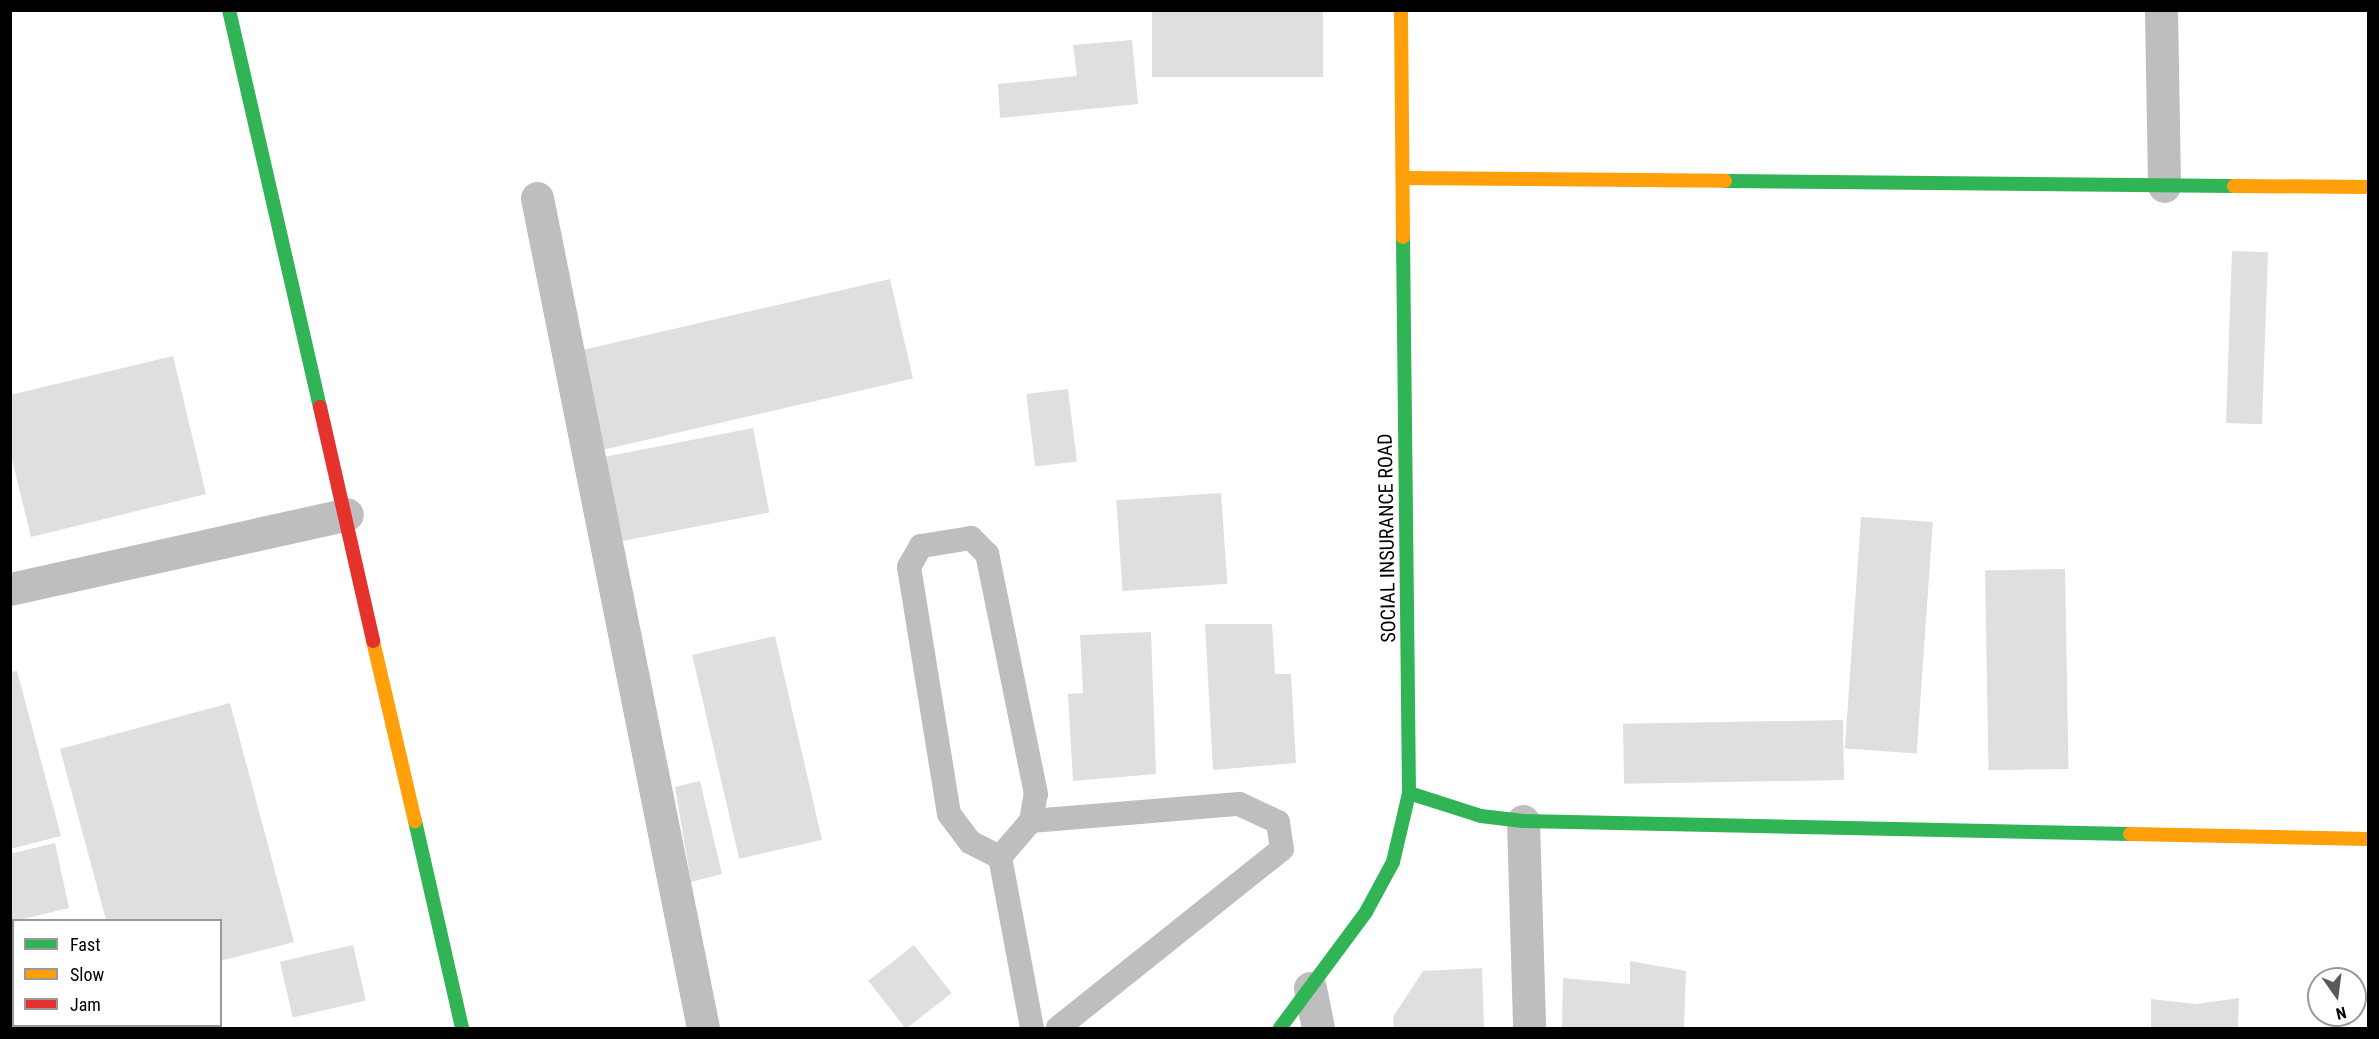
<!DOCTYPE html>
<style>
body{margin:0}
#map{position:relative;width:2379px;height:1039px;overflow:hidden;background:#fff;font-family:"Roboto Condensed",sans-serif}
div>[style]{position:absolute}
.building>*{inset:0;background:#dfdfdf;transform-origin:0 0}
.lane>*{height:24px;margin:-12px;padding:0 12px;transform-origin:12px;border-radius:12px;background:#bebebe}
.street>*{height:33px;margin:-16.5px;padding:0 16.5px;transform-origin:16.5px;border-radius:16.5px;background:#bebebe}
.fast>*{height:14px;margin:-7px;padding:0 7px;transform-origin:7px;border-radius:7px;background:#30b455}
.slow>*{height:14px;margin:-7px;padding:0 7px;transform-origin:7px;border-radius:7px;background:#ff9f0a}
.jam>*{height:14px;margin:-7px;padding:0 7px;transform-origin:7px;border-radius:7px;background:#e5322d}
span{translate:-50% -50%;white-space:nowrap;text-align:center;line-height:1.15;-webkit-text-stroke:4.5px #fff;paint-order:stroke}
.street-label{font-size:20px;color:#000}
.frame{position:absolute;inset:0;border:12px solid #000;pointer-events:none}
.legend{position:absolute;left:12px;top:919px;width:210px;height:108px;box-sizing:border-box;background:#fff;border:2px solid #999;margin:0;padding:8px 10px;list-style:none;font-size:18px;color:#000}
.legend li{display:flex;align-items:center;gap:12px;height:30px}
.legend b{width:30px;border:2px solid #999}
.north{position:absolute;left:2307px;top:967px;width:60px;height:60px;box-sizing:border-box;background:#fff;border:2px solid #999;border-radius:50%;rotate:166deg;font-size:16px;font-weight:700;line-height:24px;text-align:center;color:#000}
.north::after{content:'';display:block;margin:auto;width:21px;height:27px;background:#595959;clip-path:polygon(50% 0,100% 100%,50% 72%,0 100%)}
</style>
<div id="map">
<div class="building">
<i style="left:1152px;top:10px;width:171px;height:67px"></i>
<i style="clip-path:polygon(1132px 40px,1138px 104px,1000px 118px,998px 84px,1077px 76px,1073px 45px)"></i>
<i style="left:2232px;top:251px;width:36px;height:172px;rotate:2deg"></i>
<i style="left:890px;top:279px;width:102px;height:320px;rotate:77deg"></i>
<i style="clip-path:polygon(173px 356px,206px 494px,31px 537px,10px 451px,10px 395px)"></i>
<i style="left:1068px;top:389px;width:73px;height:42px;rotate:83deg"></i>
<i style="left:753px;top:428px;width:86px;height:153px;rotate:79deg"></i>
<i style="left:1221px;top:493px;width:91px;height:105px;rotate:86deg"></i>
<i style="left:1861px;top:517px;width:72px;height:232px;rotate:4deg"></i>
<i style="left:2065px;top:569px;width:200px;height:80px;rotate:89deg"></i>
<i style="clip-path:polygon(1205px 624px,1272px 624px,1275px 674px,1291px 674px,1296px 763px,1213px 770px)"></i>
<i style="clip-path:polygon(1151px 632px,1156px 774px,1073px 781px,1068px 694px,1083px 693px,1080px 635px)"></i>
<i style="left:775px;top:636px;width:209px;height:85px;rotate:77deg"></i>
<i style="clip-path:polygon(17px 671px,61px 836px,10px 849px,10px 672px)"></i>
<i style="clip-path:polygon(230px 703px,294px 942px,220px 961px,220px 920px,106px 920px,60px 749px)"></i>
<i style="left:1843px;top:720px;width:60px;height:220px;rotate:89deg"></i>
<i style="clip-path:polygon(700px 781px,722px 874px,691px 882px,675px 787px)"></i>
<i style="clip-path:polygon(55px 843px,69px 908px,10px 922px,10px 854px)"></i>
<i style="left:14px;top:940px;width:73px;height:4px;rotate:90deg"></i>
<i style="left:353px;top:945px;width:57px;height:75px;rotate:77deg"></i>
<i style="left:914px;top:945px;width:61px;height:58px;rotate:52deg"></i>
<i style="clip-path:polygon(1630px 961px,1686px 971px,1684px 1028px,1562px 1028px,1563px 978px,1630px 984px)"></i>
<i style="clip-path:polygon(1482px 968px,1484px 1028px,1394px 1028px,1393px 1017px,1423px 971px)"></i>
<i style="clip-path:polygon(2239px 998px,2238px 1028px,2151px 1028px,2151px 999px,2196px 1004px)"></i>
</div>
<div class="lane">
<i style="left:1031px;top:821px;width:209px;rotate:-4.7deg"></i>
<i style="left:1239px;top:804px;width:43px;rotate:24.8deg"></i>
<i style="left:1278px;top:822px;width:27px;rotate:82deg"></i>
<i style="left:1282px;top:849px;width:287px;rotate:141.4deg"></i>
<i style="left:1000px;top:857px;width:48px;rotate:-49.3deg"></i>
<i style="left:1031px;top:821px;width:27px;rotate:-80deg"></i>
<i style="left:1036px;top:794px;width:245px;rotate:-101.5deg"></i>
<i style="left:987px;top:554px;width:23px;rotate:-135deg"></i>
<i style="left:971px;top:538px;width:51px;rotate:170.9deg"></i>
<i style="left:921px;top:546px;width:24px;rotate:120deg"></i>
<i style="left:909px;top:567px;width:250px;rotate:80.8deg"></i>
<i style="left:949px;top:814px;width:35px;rotate:53deg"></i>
<i style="left:970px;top:842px;width:34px;rotate:27deg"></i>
<i style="left:1000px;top:857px;width:174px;rotate:79.4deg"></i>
</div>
<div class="street">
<i style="left:2161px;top:10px;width:176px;rotate:89deg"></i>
<i style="left:537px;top:198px;width:846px;rotate:78.69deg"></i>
<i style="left:10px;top:589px;width:345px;rotate:-12.5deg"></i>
<i style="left:1523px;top:821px;width:207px;rotate:88.3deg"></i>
<i style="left:1310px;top:988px;width:41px;rotate:78.7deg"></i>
</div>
<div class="fast">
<i style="left:229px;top:10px;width:407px;rotate:77.1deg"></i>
<i style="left:1725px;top:181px;width:509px;rotate:0.56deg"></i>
<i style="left:1409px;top:793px;width:76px;rotate:17.7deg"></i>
<i style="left:1481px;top:816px;width:42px;rotate:6.8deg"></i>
<i style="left:1523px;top:821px;width:607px;rotate:1.23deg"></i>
<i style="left:415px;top:821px;width:212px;rotate:77.2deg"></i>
<i style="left:1280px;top:1028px;width:144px;rotate:-53.4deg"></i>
<i style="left:1366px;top:912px;width:57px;rotate:-61.6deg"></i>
<i style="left:1393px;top:862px;width:71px;rotate:-76.9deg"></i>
<i style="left:1409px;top:793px;width:556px;rotate:-90.62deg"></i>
</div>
<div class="slow">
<i style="left:1401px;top:10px;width:227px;rotate:89.5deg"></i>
<i style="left:1403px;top:178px;width:322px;rotate:0.5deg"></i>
<i style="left:2234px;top:186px;width:134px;rotate:0.4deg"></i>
<i style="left:373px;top:641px;width:185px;rotate:76.9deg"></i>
<i style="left:2130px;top:834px;width:238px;rotate:1.2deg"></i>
</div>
<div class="jam">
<i style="left:320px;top:407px;width:240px;rotate:77.2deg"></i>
</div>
<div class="street-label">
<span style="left:1387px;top:538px;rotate:-91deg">SOCIAL INSURANCE ROAD</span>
</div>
<div class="frame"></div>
<ul class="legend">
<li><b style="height:8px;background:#30b455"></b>Fast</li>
<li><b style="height:8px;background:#ff9f0a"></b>Slow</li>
<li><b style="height:8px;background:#e5322d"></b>Jam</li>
</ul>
<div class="north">N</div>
</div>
